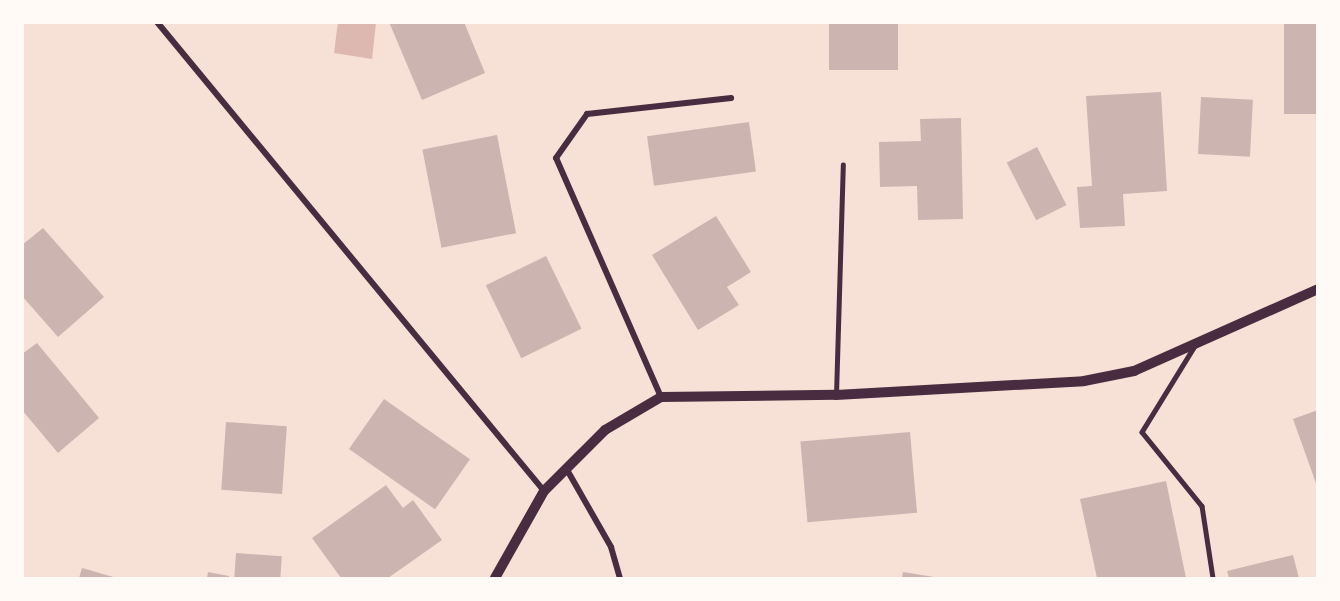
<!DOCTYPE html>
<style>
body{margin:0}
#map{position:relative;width:1340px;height:601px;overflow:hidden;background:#f7e1d7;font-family:"Golos Text",sans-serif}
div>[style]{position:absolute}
.water>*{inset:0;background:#dcb8b0}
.building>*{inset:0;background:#ccb4b1;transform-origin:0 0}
.service>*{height:4.5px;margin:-2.25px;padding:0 2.25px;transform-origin:2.25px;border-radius:2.25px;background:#4a2c40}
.minor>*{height:6px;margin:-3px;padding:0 3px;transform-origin:3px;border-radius:3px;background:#4a2c40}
.tertiary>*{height:10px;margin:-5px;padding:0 5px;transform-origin:5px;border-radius:5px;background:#4a2c40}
span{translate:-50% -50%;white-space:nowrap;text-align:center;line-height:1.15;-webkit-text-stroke:4.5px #fffaf5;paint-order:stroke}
.frame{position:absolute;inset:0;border:24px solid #fffaf5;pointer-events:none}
</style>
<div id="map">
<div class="water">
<i style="clip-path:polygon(338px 22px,376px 23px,372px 59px,334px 53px)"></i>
</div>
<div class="building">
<i style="clip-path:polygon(389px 22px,464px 22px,485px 73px,422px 100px)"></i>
<i style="left:829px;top:22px;width:69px;height:48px"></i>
<i style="left:1284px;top:22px;width:34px;height:92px"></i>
<i style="clip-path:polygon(1161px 92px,1167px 191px,1123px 194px,1125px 226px,1080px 228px,1077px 187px,1092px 186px,1086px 96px)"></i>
<i style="left:1201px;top:97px;width:52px;height:57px;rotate:3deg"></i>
<i style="clip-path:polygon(961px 118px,963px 219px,918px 220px,917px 186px,880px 187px,879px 142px,921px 141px,920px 119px)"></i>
<i style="left:749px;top:122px;width:50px;height:103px;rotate:82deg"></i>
<i style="left:497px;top:135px;width:100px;height:76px;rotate:79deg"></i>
<i style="left:1037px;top:147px;width:65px;height:34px;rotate:63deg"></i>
<i style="clip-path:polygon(716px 216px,751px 272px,727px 287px,739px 305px,698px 330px,652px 255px)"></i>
<i style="clip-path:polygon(43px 228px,104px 297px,58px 337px,22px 296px,22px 245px)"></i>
<i style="left:546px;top:256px;width:81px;height:67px;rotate:64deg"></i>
<i style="clip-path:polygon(37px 343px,99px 418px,58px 453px,22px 410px,22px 354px)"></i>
<i style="left:384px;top:399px;width:105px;height:61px;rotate:35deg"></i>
<i style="clip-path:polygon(1318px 410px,1318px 486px,1317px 486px,1293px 419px)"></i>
<i style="left:226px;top:422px;width:61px;height:68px;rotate:4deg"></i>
<i style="left:910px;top:432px;width:81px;height:110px;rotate:85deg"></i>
<i style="clip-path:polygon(1166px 481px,1186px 578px,1097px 578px,1080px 499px)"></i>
<i style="clip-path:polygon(386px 485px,403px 508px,413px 500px,442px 540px,388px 578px,341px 578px,312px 538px)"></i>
<i style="left:236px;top:553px;width:46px;height:25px;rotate:4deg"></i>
<i style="clip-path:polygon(1293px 555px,1299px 578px,1229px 578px,1227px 571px)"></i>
<i style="clip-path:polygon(82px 568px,117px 578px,79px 578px)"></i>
<i style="clip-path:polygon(208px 572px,229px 576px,229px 578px,207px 578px)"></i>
<i style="clip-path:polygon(903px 572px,934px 577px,934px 578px,902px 578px)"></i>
</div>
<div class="service">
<i style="left:1195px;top:346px;width:101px;rotate:121.6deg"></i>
<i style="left:1142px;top:432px;width:95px;rotate:51deg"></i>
<i style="left:1202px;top:506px;width:73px;rotate:81.3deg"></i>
<i style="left:836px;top:395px;width:230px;rotate:-88.3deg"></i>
</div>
<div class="minor">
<i style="left:157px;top:22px;width:608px;rotate:50.47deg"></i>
<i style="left:661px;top:397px;width:261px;rotate:-113.7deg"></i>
<i style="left:556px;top:158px;width:54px;rotate:-54.8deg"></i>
<i style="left:587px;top:114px;width:145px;rotate:-6.3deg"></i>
<i style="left:566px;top:468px;width:91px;rotate:60.3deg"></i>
<i style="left:611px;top:547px;width:32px;rotate:74deg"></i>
</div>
<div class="tertiary">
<i style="left:495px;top:578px;width:100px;rotate:-60.6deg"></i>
<i style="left:544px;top:491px;width:86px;rotate:-45deg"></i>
<i style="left:605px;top:430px;width:65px;rotate:-30.5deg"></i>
<i style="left:661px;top:397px;width:175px;rotate:-0.7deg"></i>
<i style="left:836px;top:395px;width:248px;rotate:-3.2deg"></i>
<i style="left:1084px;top:381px;width:51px;rotate:-11.3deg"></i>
<i style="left:1134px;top:371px;width:201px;rotate:-24deg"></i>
</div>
<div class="frame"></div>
</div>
